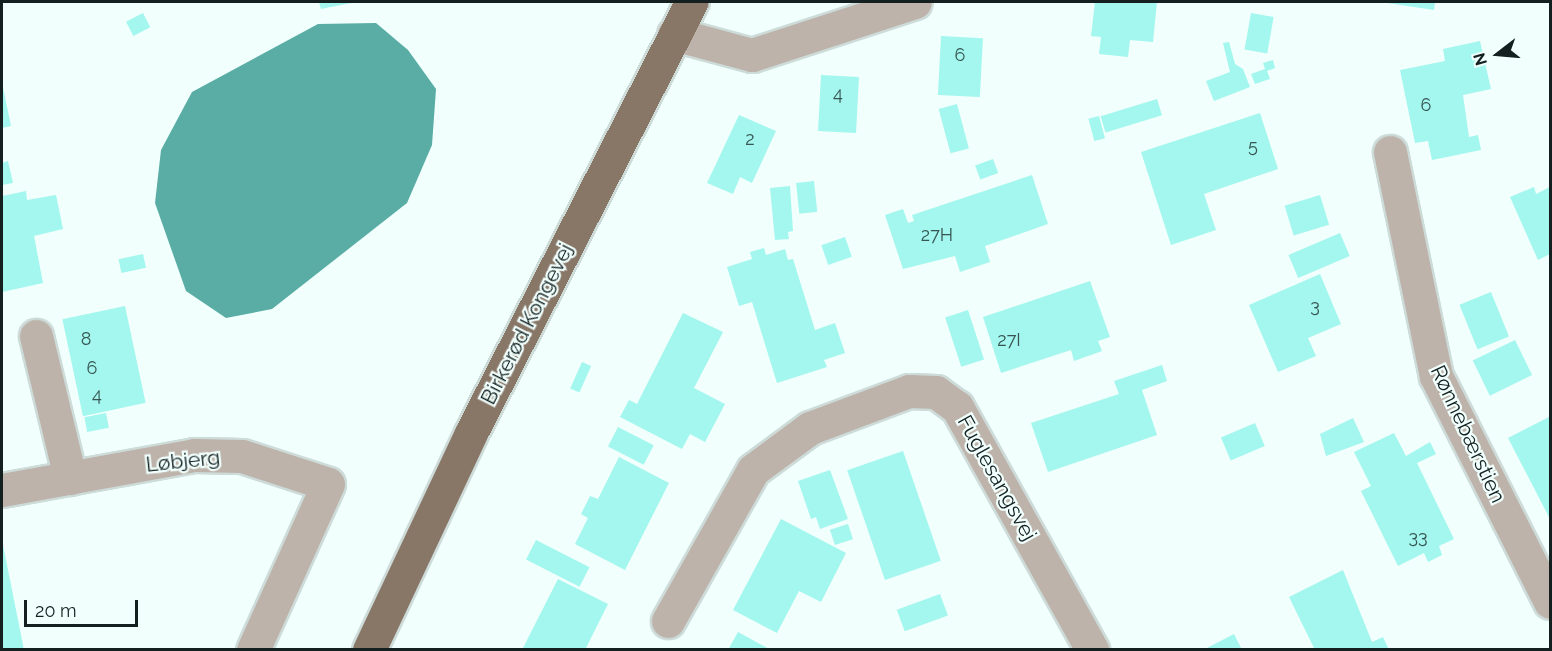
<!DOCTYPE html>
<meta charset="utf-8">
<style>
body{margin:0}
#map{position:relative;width:1552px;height:651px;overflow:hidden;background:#f1fffd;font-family:Raleway,sans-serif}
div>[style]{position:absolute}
.water>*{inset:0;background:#59ada5}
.building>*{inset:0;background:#a3f7ee;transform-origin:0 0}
.roads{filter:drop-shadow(2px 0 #cddbd9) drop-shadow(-2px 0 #cddbd9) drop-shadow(0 2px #cddbd9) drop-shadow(0 -2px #cddbd9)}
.minor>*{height:33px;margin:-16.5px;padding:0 16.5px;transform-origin:16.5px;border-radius:16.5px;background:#bdb3aa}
.major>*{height:33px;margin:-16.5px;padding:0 16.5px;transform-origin:16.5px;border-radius:16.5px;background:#887667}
span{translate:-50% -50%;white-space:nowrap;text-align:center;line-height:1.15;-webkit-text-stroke:4.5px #f1fffd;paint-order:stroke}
.number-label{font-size:18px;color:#375653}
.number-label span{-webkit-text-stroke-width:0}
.street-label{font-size:21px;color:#13201f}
.frame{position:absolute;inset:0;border:3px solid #13201f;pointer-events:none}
.north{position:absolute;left:1468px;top:24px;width:60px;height:60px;-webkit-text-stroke:4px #f1fffd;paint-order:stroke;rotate:254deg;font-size:16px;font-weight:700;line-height:24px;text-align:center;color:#13201f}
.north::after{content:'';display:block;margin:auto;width:21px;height:27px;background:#13201f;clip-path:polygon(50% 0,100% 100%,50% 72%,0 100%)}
.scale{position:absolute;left:24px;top:600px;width:114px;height:27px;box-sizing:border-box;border:3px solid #13201f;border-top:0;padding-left:8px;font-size:18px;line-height:21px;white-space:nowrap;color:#13201f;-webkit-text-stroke:4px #f1fffd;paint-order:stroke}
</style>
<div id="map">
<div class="water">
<i style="clip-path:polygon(376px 23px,408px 50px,436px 89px,432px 145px,407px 203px,272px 309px,226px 318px,186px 291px,155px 203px,161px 150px,192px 92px,318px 24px)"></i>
</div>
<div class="building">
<i style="clip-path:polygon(319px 2px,351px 2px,351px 3px,321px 9px)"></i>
<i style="clip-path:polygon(1095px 2px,1157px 2px,1153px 42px,1130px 40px,1128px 57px,1099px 54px,1101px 37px,1091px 36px)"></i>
<i style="clip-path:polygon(1381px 2px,1435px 2px,1434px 10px)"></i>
<i style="left:143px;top:13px;width:16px;height:19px;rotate:63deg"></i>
<i style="left:1251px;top:13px;width:23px;height:37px;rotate:10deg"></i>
<i style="left:941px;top:36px;width:42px;height:59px;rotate:3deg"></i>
<i style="clip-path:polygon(1480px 41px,1491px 89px,1463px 95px,1469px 137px,1478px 135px,1481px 150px,1432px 160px,1428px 141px,1415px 143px,1400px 70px,1445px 61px,1443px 49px)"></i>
<i style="clip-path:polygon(1229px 42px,1235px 64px,1243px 69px,1250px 87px,1214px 101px,1206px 81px,1230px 72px,1223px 43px)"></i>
<i style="clip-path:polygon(1273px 60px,1275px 68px,1267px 71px,1270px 79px,1255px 84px,1251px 74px,1265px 69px,1263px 63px)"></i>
<i style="left:821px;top:75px;width:38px;height:56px;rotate:3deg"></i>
<i style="clip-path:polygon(2px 83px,11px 126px,2px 128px)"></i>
<i style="left:1157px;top:99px;width:17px;height:59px;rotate:73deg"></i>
<i style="left:957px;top:104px;width:46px;height:19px;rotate:75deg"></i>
<i style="clip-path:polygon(1260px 113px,1278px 169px,1204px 194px,1216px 230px,1171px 245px,1141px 152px)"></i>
<i style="clip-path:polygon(739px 115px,776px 131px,752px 183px,740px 177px,733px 194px,707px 183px)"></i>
<i style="left:1099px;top:116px;width:23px;height:11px;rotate:75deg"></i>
<i style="left:993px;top:159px;width:15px;height:19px;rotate:70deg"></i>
<i style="clip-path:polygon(8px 161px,13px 183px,2px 185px,2px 163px)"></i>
<i style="clip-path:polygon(1032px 175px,1048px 224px,985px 246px,990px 262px,960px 272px,955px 256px,903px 269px,885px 215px,903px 209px,908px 223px,914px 221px,912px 215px)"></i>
<i style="left:814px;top:181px;width:31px;height:18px;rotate:84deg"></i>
<i style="clip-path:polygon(790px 186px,793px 231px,788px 232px,789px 239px,775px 240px,770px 188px)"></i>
<i style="clip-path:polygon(1534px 187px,1536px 194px,1550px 187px,1550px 254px,1538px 260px,1510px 197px)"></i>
<i style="clip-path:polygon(26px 191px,27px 200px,56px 195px,63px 229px,34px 236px,43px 283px,2px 292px,2px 196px)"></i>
<i style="left:1320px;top:195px;width:31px;height:37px;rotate:73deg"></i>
<i style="left:1340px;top:233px;width:25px;height:56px;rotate:67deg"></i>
<i style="left:845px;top:237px;width:21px;height:25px;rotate:71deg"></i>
<i style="clip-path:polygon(764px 248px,766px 255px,785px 249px,788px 260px,793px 259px,815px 330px,835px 323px,845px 353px,824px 360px,827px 367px,777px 383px,752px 302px,739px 306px,727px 267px,752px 259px,750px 252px)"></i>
<i style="left:143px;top:254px;width:14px;height:25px;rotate:78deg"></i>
<i style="clip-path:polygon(1320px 274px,1341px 324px,1308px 338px,1316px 356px,1278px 372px,1249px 305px)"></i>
<i style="clip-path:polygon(1090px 281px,1110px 337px,1098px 341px,1102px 351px,1074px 361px,1071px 350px,1001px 373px,983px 317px)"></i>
<i style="left:1491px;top:292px;width:48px;height:34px;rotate:68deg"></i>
<i style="left:125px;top:306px;width:99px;height:64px;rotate:78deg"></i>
<i style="left:968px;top:310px;width:52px;height:24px;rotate:72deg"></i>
<i style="clip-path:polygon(683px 313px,723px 332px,694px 388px,725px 404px,705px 442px,690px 434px,682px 449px,620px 417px,629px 400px,637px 404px)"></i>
<i style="left:1515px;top:340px;width:39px;height:47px;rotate:64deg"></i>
<i style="left:582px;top:362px;width:10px;height:29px;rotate:24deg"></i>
<i style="clip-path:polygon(1162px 365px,1167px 381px,1142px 390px,1157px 435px,1048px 472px,1031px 423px,1119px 394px,1114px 381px)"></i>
<i style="left:106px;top:413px;width:15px;height:22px;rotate:79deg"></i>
<i style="clip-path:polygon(1549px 417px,1550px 420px,1550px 519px,1508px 438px)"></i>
<i style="clip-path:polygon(1353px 418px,1364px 442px,1326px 456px,1320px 434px)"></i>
<i style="left:1255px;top:423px;width:25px;height:37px;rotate:67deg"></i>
<i style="left:618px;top:427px;width:40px;height:22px;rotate:27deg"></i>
<i style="clip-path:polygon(1394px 433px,1406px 456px,1430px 442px,1436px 454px,1417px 463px,1454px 539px,1439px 546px,1442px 555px,1428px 562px,1424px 553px,1398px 566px,1361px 491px,1371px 486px,1354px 452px)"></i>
<i style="left:903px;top:451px;width:116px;height:59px;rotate:71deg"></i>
<i style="clip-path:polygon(619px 457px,669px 483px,625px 570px,575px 544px,588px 518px,581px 514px,590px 496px,598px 499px)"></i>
<i style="clip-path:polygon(830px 470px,848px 519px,820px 529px,816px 517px,811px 519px,798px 481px)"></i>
<i style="clip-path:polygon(781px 519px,846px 553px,821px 602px,799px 591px,777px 633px,733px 610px)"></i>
<i style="left:848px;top:524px;width:16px;height:19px;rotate:72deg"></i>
<i style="left:536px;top:540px;width:60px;height:22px;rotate:27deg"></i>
<i style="clip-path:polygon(2px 545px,3px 545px,24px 650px,2px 650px)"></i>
<i style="clip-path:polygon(1343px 570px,1372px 642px,1383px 637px,1389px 650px,1315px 650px,1289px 597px)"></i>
<i style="clip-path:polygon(558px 579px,608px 604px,585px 650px,522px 650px)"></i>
<i style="left:940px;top:594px;width:23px;height:46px;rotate:70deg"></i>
<i style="clip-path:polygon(738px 632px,771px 650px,728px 650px)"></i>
<i style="clip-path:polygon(1234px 634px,1242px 650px,1203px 650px)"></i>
</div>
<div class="roads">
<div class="minor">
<i style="left:674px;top:34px;width:81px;rotate:15.1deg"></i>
<i style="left:752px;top:55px;width:171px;rotate:-18deg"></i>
<i style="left:1390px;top:152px;width:229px;rotate:78.4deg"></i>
<i style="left:1436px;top:376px;width:253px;rotate:63.2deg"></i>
<i style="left:36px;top:336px;width:146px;rotate:76.5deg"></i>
<i style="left:2px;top:490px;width:195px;rotate:-10.3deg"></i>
<i style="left:194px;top:455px;width:48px;rotate:1.2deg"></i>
<i style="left:242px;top:456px;width:90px;rotate:18deg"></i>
<i style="left:328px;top:484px;width:182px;rotate:114.3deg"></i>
<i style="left:668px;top:621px;width:173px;rotate:-60.6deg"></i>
<i style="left:753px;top:470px;width:71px;rotate:-36.4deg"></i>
<i style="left:810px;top:428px;width:106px;rotate:-20.5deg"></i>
<i style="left:909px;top:391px;width:27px;rotate:2deg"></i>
<i style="left:936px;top:392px;width:26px;rotate:36deg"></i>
<i style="left:957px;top:407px;width:278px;rotate:60.9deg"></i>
</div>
<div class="major">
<i style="left:369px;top:650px;width:240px;rotate:-64.8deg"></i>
<i style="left:471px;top:433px;width:484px;rotate:-62.9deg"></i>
</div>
</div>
<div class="number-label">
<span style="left:960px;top:55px">6</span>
<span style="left:838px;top:94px">4</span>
<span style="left:1426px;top:105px">6</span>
<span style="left:750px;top:139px">2</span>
<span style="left:1253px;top:146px">5</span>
<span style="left:937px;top:235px">27H</span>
<span style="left:1315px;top:306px">3</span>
<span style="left:86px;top:339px">8</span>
<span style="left:1009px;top:340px">27I</span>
<span style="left:92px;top:368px">6</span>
<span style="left:97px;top:395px">4</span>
<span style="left:1418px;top:537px">33</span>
</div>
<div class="street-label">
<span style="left:527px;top:324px;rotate:-63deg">Birkerød Kongevej</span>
<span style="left:1468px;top:434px;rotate:65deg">Rønnebærstien</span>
<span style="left:183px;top:461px;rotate:-6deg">Løbjerg</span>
<span style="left:997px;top:478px;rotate:61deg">Fuglesangsvej</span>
</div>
<div class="frame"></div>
<div class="north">N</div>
<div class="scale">20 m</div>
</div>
